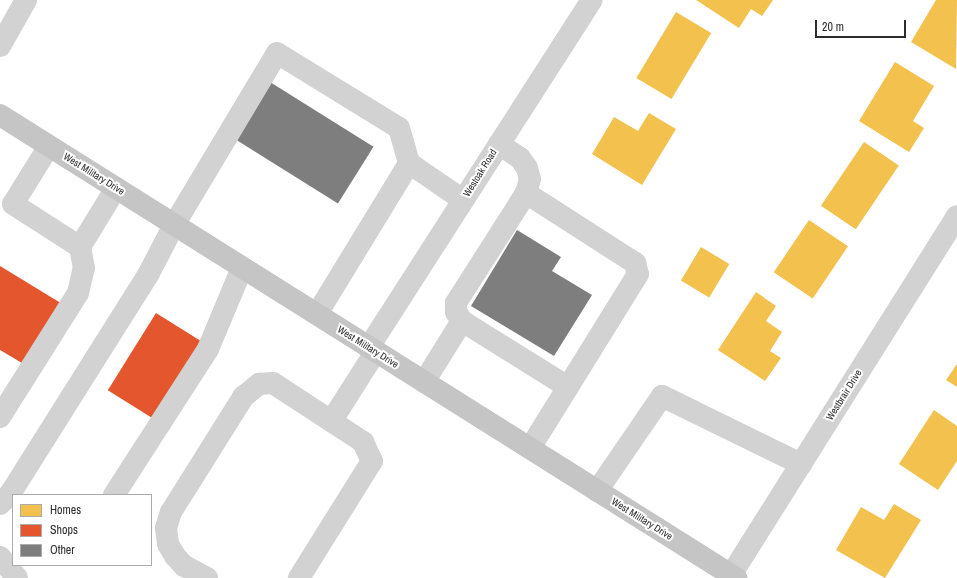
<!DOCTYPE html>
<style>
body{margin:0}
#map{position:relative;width:957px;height:578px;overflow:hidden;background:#fff;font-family:"Archivo Narrow",sans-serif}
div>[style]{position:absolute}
.homes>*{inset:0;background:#f2c14e;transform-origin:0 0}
.shops>*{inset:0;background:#e4572e;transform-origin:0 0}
.building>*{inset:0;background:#7e7e7e;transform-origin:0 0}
.minor>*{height:22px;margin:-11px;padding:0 11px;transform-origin:11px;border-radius:11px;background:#d2d2d2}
.major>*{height:22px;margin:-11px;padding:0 11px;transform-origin:11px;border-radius:11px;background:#c5c5c5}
span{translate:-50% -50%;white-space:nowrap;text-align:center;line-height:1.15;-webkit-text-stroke:4px #fff;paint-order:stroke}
.street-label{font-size:10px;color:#2d2d2d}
.legend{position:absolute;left:12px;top:494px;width:140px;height:72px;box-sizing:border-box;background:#fff;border:1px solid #ababab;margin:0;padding:5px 7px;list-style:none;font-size:12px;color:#2d2d2d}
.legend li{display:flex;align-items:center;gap:8px;height:20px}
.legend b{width:20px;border:1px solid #ababab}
.scale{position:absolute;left:815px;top:20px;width:91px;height:18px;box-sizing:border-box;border:2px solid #2d2d2d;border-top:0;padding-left:5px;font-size:12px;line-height:14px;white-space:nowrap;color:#2d2d2d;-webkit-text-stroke:3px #fff;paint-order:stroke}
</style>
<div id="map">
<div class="homes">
<i style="clip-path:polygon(696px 0,773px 0,762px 16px,751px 9px,739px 28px)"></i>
<i style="clip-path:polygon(936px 0,957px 0,956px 69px,911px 42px)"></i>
<i style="left:676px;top:12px;width:41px;height:77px;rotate:31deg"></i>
<i style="clip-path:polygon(895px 62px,934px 86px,913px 121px,924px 128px,909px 152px,859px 121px)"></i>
<i style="clip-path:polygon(649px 113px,676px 129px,642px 185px,592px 154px,614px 117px,638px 131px)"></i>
<i style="left:864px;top:142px;width:42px;height:77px;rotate:34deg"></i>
<i style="left:809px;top:220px;width:47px;height:63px;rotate:34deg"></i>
<i style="left:701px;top:247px;width:33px;height:39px;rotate:31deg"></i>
<i style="clip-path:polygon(756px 292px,776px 306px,766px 321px,782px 332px,770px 351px,781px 358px,765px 381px,718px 350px)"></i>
<i style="clip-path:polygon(957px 364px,957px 387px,946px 380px)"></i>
<i style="clip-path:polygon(934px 410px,957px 426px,957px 461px,938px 490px,899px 464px)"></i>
<i style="clip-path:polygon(894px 504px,921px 520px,885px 578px,836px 550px,861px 507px,884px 520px)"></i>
</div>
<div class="shops">
<i style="clip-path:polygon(0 266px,64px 305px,27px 366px,0 350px)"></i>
<i style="left:156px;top:313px;width:59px;height:91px;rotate:32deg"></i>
</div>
<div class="building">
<i style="left:270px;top:82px;width:122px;height:67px;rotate:32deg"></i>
<i style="clip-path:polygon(517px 230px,561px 257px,552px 271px,592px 295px,554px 356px,471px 306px)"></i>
</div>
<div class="minor">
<i style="left:0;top:46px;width:53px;rotate:-60.5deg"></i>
<i style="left:499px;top:144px;width:25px;rotate:34deg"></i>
<i style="left:520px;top:158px;width:12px;rotate:55deg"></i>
<i style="left:527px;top:168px;width:11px;rotate:75deg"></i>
<i style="left:530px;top:179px;width:15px;rotate:106deg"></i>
<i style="left:526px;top:193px;width:130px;rotate:32.7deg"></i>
<i style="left:635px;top:263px;width:11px;rotate:75deg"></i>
<i style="left:638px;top:274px;width:205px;rotate:121.8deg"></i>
<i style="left:49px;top:146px;width:68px;rotate:121.8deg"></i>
<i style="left:13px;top:204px;width:80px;rotate:32.7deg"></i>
<i style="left:80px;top:247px;width:69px;rotate:-58.6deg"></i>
<i style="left:526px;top:193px;width:130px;rotate:122.5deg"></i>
<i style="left:456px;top:303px;width:9px;rotate:90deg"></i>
<i style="left:456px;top:312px;width:11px;rotate:56deg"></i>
<i style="left:462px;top:321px;width:125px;rotate:31.9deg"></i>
<i style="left:317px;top:314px;width:177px;rotate:-58.6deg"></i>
<i style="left:369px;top:347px;width:412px;rotate:-57.3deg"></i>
<i style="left:424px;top:382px;width:72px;rotate:-58.1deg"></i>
<i style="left:0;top:417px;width:146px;rotate:-57.8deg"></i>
<i style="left:78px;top:293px;width:26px;rotate:-77deg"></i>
<i style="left:84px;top:268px;width:21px;rotate:-101deg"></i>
<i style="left:332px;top:420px;width:82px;rotate:-57.5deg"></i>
<i style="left:597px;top:491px;width:115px;rotate:-55.6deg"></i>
<i style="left:662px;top:396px;width:155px;rotate:26.1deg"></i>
<i style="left:114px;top:495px;width:174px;rotate:-57.2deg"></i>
<i style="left:208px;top:349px;width:88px;rotate:-67.2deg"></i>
<i style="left:0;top:504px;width:14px;rotate:-45deg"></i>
<i style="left:10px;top:494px;width:261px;rotate:-57.8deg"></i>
<i style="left:149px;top:273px;width:54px;rotate:-62.5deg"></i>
<i style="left:174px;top:225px;width:200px;rotate:-59.1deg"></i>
<i style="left:277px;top:53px;width:143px;rotate:31.6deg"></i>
<i style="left:399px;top:128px;width:36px;rotate:74deg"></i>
<i style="left:409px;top:163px;width:65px;rotate:34.4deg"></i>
<i style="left:0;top:557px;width:27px;rotate:51deg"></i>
<i style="left:731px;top:575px;width:424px;rotate:-57.8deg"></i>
<i style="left:207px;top:578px;width:26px;rotate:-152deg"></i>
<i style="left:184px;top:566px;width:13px;rotate:-132deg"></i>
<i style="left:175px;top:556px;width:14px;rotate:-120deg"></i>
<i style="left:168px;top:544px;width:16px;rotate:-97deg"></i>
<i style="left:166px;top:528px;width:17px;rotate:-73deg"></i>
<i style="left:171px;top:512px;width:136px;rotate:-57.9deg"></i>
<i style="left:243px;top:397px;width:21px;rotate:-39deg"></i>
<i style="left:259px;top:384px;width:14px;rotate:-4deg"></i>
<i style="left:273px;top:383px;width:108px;rotate:33.2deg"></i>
<i style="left:363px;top:442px;width:21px;rotate:65deg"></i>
<i style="left:372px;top:461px;width:138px;rotate:122deg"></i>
</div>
<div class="major">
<i style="left:0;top:115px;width:870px;rotate:32.17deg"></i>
</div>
<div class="street-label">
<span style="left:480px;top:173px;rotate:-58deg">Westoak Road</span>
<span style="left:94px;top:174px;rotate:32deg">West Military Drive</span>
<span style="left:368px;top:347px;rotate:32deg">West Military Drive</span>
<span style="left:844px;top:395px;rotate:-58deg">Westbrair Drive</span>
<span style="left:642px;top:519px;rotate:32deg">West Military Drive</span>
</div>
<ul class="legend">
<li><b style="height:11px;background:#f2c14e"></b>Homes</li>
<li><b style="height:11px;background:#e4572e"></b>Shops</li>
<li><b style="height:11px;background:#7e7e7e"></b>Other</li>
</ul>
<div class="scale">20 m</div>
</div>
